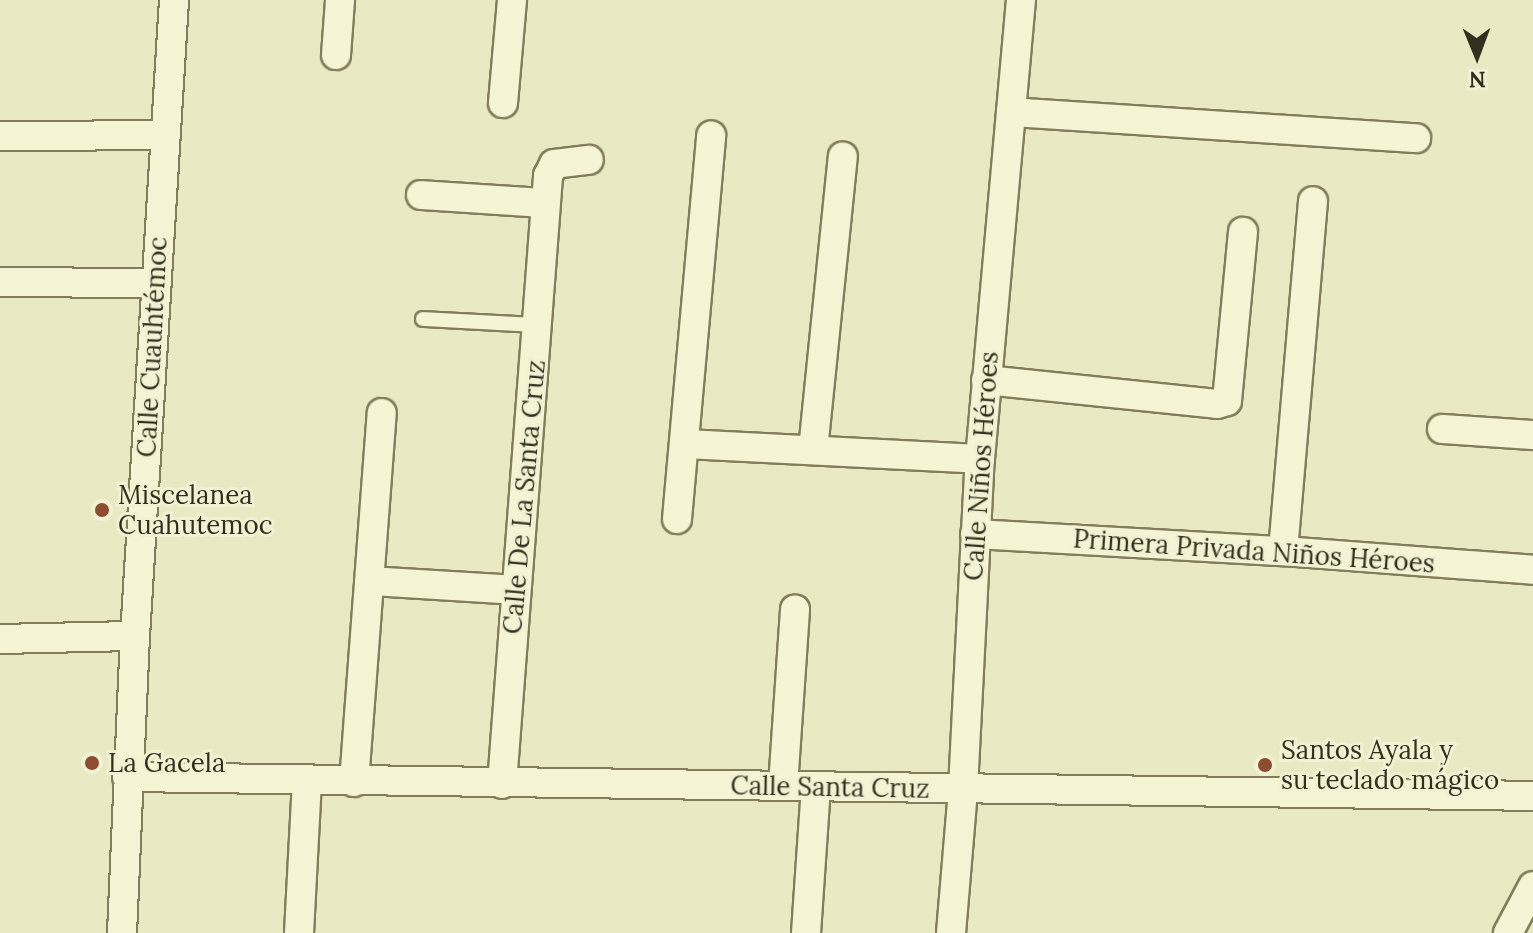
<!DOCTYPE html>
<meta charset="utf-8">
<style>
body{margin:0}
#map{position:relative;width:1533px;height:933px;overflow:hidden;background:#e9eac4;font-family:Lora,serif}
div>[style]{position:absolute}
.roads{filter:drop-shadow(2px 0 #837d5c) drop-shadow(-2px 0 #837d5c) drop-shadow(0 2px #837d5c) drop-shadow(0 -2px #837d5c)}
.lane>*{height:14px;margin:-7px;padding:0 7px;transform-origin:7px;border-radius:7px;background:#f5f5d6}
.street>*{height:28px;margin:-14px;padding:0 14px;transform-origin:14px;border-radius:14px;background:#f5f5d6}
.dots>*{width:22px;height:22px;translate:-50% -50%;box-sizing:border-box;border:4px solid #f1f2d3;border-radius:50%}
span{translate:-50% -50%;white-space:nowrap;text-align:center;line-height:1.15;-webkit-text-stroke:6px #f1f2d3;paint-order:stroke}
.street-label{font-size:26px;color:#34301f}
.poi-label{font-size:26px;color:#34301f}
.left{translate:0 -50%;text-align:left}
.north{position:absolute;left:1437px;top:16px;width:80px;height:80px;-webkit-text-stroke:6px #f1f2d3;paint-order:stroke;rotate:179deg;font-size:22px;font-weight:700;line-height:32px;text-align:center;color:#34301f}
.north::after{content:'';display:block;margin:auto;width:28px;height:36px;background:#34301f;clip-path:polygon(50% 0,100% 100%,50% 72%,0 100%)}
</style>
<div id="map">
<div class="roads">
<div class="lane">
<i style="left:423px;top:319px;width:115px;rotate:3deg"></i>
</div>
<div class="street">
<i style="left:336px;top:55px;width:55px;rotate:-85.8deg"></i>
<i style="left:503px;top:103px;width:103px;rotate:-85deg"></i>
<i style="left:1011px;top:112px;width:406px;rotate:3.7deg"></i>
<i style="left:0;top:136px;width:165px;rotate:-0.3deg"></i>
<i style="left:421px;top:195px;width:124px;rotate:3.7deg"></i>
<i style="left:0;top:282px;width:155px;rotate:0.4deg"></i>
<i style="left:986px;top:380px;width:232px;rotate:5.9deg"></i>
<i style="left:1217px;top:404px;width:10px;rotate:-17deg"></i>
<i style="left:1227px;top:401px;width:170px;rotate:-84.6deg"></i>
<i style="left:1442px;top:429px;width:91px;rotate:3.8deg"></i>
<i style="left:685px;top:444px;width:295px;rotate:2.9deg"></i>
<i style="left:813px;top:450px;width:295px;rotate:-84.2deg"></i>
<i style="left:677px;top:519px;width:385px;rotate:-84.9deg"></i>
<i style="left:975px;top:534px;width:308px;rotate:3.2deg"></i>
<i style="left:1283px;top:551px;width:251px;rotate:4.3deg"></i>
<i style="left:1283px;top:551px;width:351px;rotate:-85.1deg"></i>
<i style="left:370px;top:581px;width:146px;rotate:3.5deg"></i>
<i style="left:0;top:639px;width:135px;rotate:-1.3deg"></i>
<i style="left:127px;top:777px;width:1406px;rotate:0.77deg"></i>
<i style="left:354px;top:782px;width:370px;rotate:-85.7deg"></i>
<i style="left:502px;top:784px;width:610px;rotate:-85.67deg"></i>
<i style="left:548px;top:176px;width:13px;rotate:-63deg"></i>
<i style="left:554px;top:164px;width:35px;rotate:-7deg"></i>
<i style="left:783px;top:786px;width:177px;rotate:-86.1deg"></i>
<i style="left:122px;top:933px;width:297px;rotate:-87.5deg"></i>
<i style="left:135px;top:636px;width:637px;rotate:-86.49deg"></i>
<i style="left:299px;top:933px;width:151px;rotate:-87deg"></i>
<i style="left:806px;top:933px;width:147px;rotate:-86.1deg"></i>
<i style="left:951px;top:933px;width:144px;rotate:-85.2deg"></i>
<i style="left:963px;top:789px;width:330px;rotate:-87.1deg"></i>
<i style="left:980px;top:459px;width:461px;rotate:-84.9deg"></i>
<i style="left:1508px;top:933px;width:53px;rotate:-62deg"></i>
</div>
</div>
<div class="dots">
<i style="left:102px;top:510px;background:#8c4d31"></i>
<i style="left:92px;top:763px;background:#8c4d31"></i>
<i style="left:1265px;top:765px;background:#8c4d31"></i>
</div>
<div class="street-label">
<span style="left:152px;top:347px;rotate:-87deg">Calle Cuauhtémoc</span>
<span style="left:981px;top:466px;rotate:-86deg">Calle Niños Héroes</span>
<span style="left:524px;top:497px;rotate:-85deg">Calle De La Santa Cruz</span>
<span style="left:1254px;top:551px;rotate:4deg">Primera Privada Niños Héroes</span>
<span style="left:830px;top:787px;rotate:1deg">Calle Santa Cruz</span>
</div>
<div class="poi-label">
<span class="left" style="left:118px;top:510px">Miscelanea<br>Cuahutemoc</span>
<span class="left" style="left:1281px;top:765px">Santos Ayala y<br>su teclado mágico</span>
<span class="left" style="left:108px;top:763px">La Gacela</span>
</div>
<div class="north">N</div>
</div>
